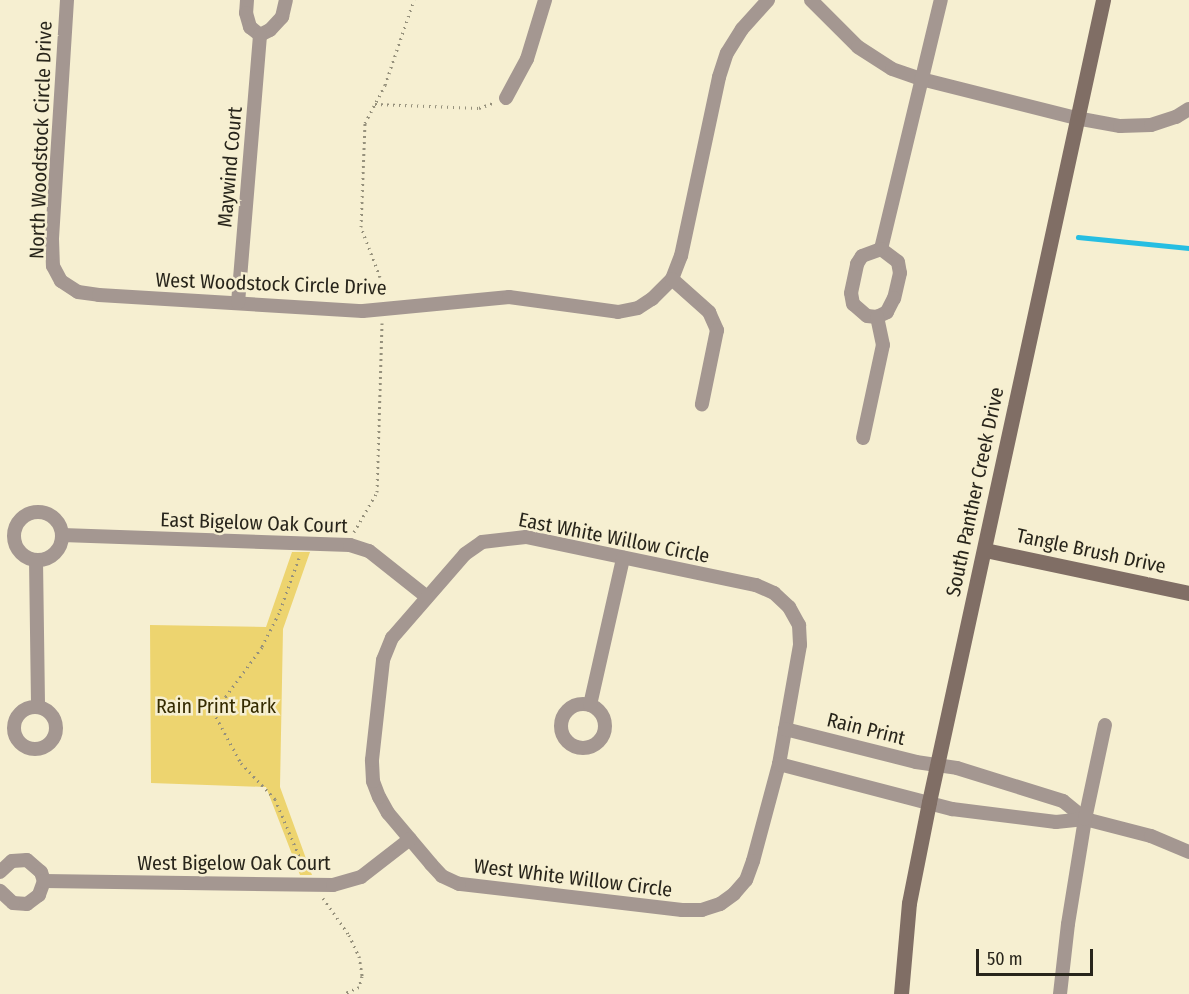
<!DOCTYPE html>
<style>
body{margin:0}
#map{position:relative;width:1189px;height:994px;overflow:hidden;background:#f6efd1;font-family:"Fira Sans Condensed",sans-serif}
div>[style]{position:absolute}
.green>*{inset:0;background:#edd46f}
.stream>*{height:4.5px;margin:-2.25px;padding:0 2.25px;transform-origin:2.25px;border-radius:2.25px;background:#26bee2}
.path>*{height:3px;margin-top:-1.5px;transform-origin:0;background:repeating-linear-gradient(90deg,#96917c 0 1.5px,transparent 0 6px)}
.street>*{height:14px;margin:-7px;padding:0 7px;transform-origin:7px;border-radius:7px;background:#a49791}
.street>.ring{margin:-7px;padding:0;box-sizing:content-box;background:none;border:14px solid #a49791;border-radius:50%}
.secondary>*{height:15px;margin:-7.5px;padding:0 7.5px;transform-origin:7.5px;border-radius:7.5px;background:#806e65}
span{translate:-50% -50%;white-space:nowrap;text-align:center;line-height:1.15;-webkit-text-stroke:5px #f6efd1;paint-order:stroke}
.street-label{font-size:20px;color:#28251b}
.park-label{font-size:20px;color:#352b00}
.scale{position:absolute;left:976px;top:949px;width:117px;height:27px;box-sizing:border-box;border:3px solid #28251b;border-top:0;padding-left:8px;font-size:18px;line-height:21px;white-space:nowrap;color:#28251b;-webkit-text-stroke:4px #f6efd1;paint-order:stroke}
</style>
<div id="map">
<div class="green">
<i style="clip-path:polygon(292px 552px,310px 552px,283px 629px,280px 787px,312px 875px,300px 875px,266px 787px,151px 783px,150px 625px,266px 627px)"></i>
</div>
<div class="stream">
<i style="left:1078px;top:237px;width:112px;rotate:5.7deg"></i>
</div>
<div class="path">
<i style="left:375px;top:104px;width:104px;rotate:2.2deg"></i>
<i style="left:479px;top:108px;width:15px;rotate:-20deg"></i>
<i style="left:382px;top:295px;width:18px;rotate:-96deg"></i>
<i style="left:380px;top:277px;width:53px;rotate:-110.8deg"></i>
<i style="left:361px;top:227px;width:104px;rotate:-87.8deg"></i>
<i style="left:365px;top:123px;width:43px;rotate:-62.2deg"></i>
<i style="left:385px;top:85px;width:90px;rotate:-71.2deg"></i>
<i style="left:354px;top:532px;width:46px;rotate:-60.1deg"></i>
<i style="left:377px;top:492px;width:169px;rotate:-88.3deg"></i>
<i style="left:299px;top:558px;width:59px;rotate:110deg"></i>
<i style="left:279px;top:613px;width:38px;rotate:117deg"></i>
<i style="left:262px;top:647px;width:61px;rotate:126.3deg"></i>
<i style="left:226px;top:696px;width:23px;rotate:115deg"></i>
<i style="left:216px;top:717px;width:52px;rotate:61.5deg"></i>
<i style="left:241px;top:763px;width:50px;rotate:46.6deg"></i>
<i style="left:275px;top:799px;width:77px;rotate:67.1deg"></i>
<i style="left:323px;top:898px;width:45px;rotate:54.9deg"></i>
<i style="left:349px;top:935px;width:23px;rotate:65deg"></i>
<i style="left:359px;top:956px;width:20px;rotate:81deg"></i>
<i style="left:362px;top:976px;width:11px;rotate:105deg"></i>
<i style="left:359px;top:987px;width:17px;rotate:156deg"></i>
</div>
<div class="street">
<i style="left:67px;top:0;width:239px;rotate:93.6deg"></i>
<i style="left:52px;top:239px;width:27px;rotate:88deg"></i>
<i style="left:53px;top:266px;width:17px;rotate:62deg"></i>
<i style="left:61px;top:281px;width:20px;rotate:33deg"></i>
<i style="left:78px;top:292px;width:21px;rotate:8deg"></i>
<i style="left:99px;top:295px;width:264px;rotate:3.5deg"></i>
<i style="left:363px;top:311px;width:147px;rotate:-5.5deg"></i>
<i style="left:509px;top:297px;width:110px;rotate:7.8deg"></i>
<i style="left:618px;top:312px;width:20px;rotate:-11deg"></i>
<i style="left:638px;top:308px;width:17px;rotate:-33deg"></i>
<i style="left:652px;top:299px;width:28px;rotate:-45deg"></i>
<i style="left:672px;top:279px;width:25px;rotate:-69deg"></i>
<i style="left:681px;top:256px;width:183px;rotate:-78deg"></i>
<i style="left:719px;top:77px;width:25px;rotate:-72deg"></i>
<i style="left:727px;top:53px;width:28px;rotate:-58deg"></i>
<i style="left:742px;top:29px;width:39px;rotate:-48deg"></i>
<i style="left:247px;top:0;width:13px;rotate:94deg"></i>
<i style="left:246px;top:13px;width:15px;rotate:74deg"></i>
<i style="left:250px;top:27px;width:13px;rotate:39deg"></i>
<i style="left:811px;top:0;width:66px;rotate:45deg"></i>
<i style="left:858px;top:47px;width:40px;rotate:32.9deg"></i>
<i style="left:892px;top:69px;width:31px;rotate:19deg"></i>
<i style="left:921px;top:79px;width:160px;rotate:14.1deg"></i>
<i style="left:1076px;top:118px;width:45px;rotate:10.3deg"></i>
<i style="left:1120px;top:126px;width:31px;rotate:-2deg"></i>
<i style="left:1151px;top:125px;width:26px;rotate:-18deg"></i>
<i style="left:1176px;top:117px;width:15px;rotate:-32deg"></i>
<i style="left:260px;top:35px;width:11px;rotate:-27deg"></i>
<i style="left:270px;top:30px;width:18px;rotate:-47deg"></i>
<i style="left:282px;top:17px;width:17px;rotate:-77deg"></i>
<i style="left:506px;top:98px;width:44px;rotate:-61.7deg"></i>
<i style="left:527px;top:59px;width:62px;rotate:-73deg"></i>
<i style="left:881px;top:249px;width:256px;rotate:-76.5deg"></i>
<i style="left:881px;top:249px;width:21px;rotate:37deg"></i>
<i style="left:898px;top:262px;width:11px;rotate:80deg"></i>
<i style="left:900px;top:273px;width:26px;rotate:103deg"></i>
<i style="left:894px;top:298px;width:16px;rotate:117deg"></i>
<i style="left:887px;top:312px;width:11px;rotate:153deg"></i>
<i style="left:877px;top:317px;width:10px;rotate:-174deg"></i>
<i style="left:867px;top:316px;width:18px;rotate:-139deg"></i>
<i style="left:853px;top:304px;width:11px;rotate:-100deg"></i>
<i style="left:851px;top:293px;width:30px;rotate:-78deg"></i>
<i style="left:857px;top:264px;width:9px;rotate:-58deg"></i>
<i style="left:862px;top:256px;width:20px;rotate:-20deg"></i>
<i style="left:672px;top:279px;width:50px;rotate:41.7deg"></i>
<i style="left:709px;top:312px;width:20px;rotate:66deg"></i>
<i style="left:717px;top:330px;width:76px;rotate:101.5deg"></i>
<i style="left:238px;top:303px;width:269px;rotate:-85.3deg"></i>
<i style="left:863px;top:438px;width:95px;rotate:-77.9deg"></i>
<i style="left:883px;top:345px;width:29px;rotate:-102deg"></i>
<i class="ring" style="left:14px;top:512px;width:34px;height:34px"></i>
<i style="left:62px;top:535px;width:288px;rotate:2deg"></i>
<i style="left:350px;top:545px;width:20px;rotate:18deg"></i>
<i style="left:369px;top:551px;width:74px;rotate:38.4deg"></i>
<i style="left:526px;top:537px;width:235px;rotate:11.8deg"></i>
<i style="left:756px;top:585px;width:20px;rotate:24deg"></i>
<i style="left:774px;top:593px;width:21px;rotate:43deg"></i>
<i style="left:789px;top:607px;width:21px;rotate:61deg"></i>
<i style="left:799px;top:625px;width:20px;rotate:87deg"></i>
<i style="left:800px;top:645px;width:121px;rotate:100deg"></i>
<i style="left:779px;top:764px;width:100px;rotate:105deg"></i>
<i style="left:753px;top:861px;width:20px;rotate:110deg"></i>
<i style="left:746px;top:880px;width:18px;rotate:131deg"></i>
<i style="left:734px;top:894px;width:17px;rotate:144deg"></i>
<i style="left:720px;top:904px;width:19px;rotate:162deg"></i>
<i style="left:702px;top:910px;width:20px;rotate:180deg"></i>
<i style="left:682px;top:910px;width:225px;rotate:-173.3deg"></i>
<i style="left:459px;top:884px;width:19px;rotate:-155deg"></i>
<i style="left:442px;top:876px;width:16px;rotate:-133deg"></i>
<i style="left:431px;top:864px;width:67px;rotate:-130.1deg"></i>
<i style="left:388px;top:813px;width:18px;rotate:-119deg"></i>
<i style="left:379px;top:797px;width:17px;rotate:-111deg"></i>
<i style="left:373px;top:781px;width:21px;rotate:-93deg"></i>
<i style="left:372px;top:760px;width:101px;rotate:-83.7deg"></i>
<i style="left:383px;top:660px;width:24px;rotate:-68deg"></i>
<i style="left:392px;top:638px;width:111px;rotate:-49deg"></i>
<i style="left:465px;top:554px;width:21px;rotate:-35deg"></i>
<i style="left:482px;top:542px;width:44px;rotate:-6.5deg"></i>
<i style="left:36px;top:560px;width:147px;rotate:89.2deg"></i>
<i class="ring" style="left:561px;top:704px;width:30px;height:30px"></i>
<i style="left:590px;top:705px;width:151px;rotate:-77.3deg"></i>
<i class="ring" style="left:14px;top:707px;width:28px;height:28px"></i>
<i style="left:785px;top:729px;width:135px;rotate:14.1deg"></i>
<i style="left:916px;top:762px;width:41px;rotate:8.3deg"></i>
<i style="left:957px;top:768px;width:111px;rotate:17.3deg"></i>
<i style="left:1063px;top:801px;width:28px;rotate:39deg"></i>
<i style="left:779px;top:764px;width:179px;rotate:14.6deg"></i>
<i style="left:952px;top:809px;width:105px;rotate:7.1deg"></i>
<i style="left:1056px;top:822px;width:29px;rotate:-6deg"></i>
<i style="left:1085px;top:819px;width:68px;rotate:14.4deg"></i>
<i style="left:1151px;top:836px;width:41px;rotate:22.8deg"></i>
<i style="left:0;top:872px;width:16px;rotate:-43deg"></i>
<i style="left:12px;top:861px;width:15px;rotate:-4deg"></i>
<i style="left:27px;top:860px;width:18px;rotate:41deg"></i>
<i style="left:41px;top:872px;width:9px;rotate:72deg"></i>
<i style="left:44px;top:881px;width:15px;rotate:110deg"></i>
<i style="left:39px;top:895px;width:15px;rotate:143deg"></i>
<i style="left:27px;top:904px;width:14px;rotate:-176deg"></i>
<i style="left:13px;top:903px;width:18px;rotate:-137deg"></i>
<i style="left:44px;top:881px;width:289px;rotate:0.8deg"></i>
<i style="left:333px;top:885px;width:29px;rotate:-16deg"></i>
<i style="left:361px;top:877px;width:62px;rotate:-37.8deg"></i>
<i style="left:1060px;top:994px;width:70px;rotate:-83.5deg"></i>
<i style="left:1068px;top:924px;width:106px;rotate:-80.8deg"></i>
<i style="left:1085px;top:819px;width:96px;rotate:-78deg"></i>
</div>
<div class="secondary">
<i style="left:985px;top:550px;width:208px;rotate:11.9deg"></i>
<i style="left:901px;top:994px;width:91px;rotate:-85deg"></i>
<i style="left:909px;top:903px;width:103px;rotate:-78.8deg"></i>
<i style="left:929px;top:802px;width:821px;rotate:-77.76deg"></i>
</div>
<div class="street-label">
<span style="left:41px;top:140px;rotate:-88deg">North Woodstock Circle Drive</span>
<span style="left:230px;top:167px;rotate:-85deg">Maywind Court</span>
<span style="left:271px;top:284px;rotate:2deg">West Woodstock Circle Drive</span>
<span style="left:975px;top:492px;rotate:-78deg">South Panther Creek Drive</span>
<span style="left:254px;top:523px;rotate:2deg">East Bigelow Oak Court</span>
<span style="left:614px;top:538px;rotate:11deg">East White Willow Circle</span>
<span style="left:1091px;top:551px;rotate:12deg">Tangle Brush Drive</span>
<span style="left:866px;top:729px;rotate:14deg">Rain Print</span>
<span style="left:234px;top:863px">West Bigelow Oak Court</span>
<span style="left:573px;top:878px;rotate:7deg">West White Willow Circle</span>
</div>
<div class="park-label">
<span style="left:216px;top:706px">Rain Print Park</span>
</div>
<div class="scale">50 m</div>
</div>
